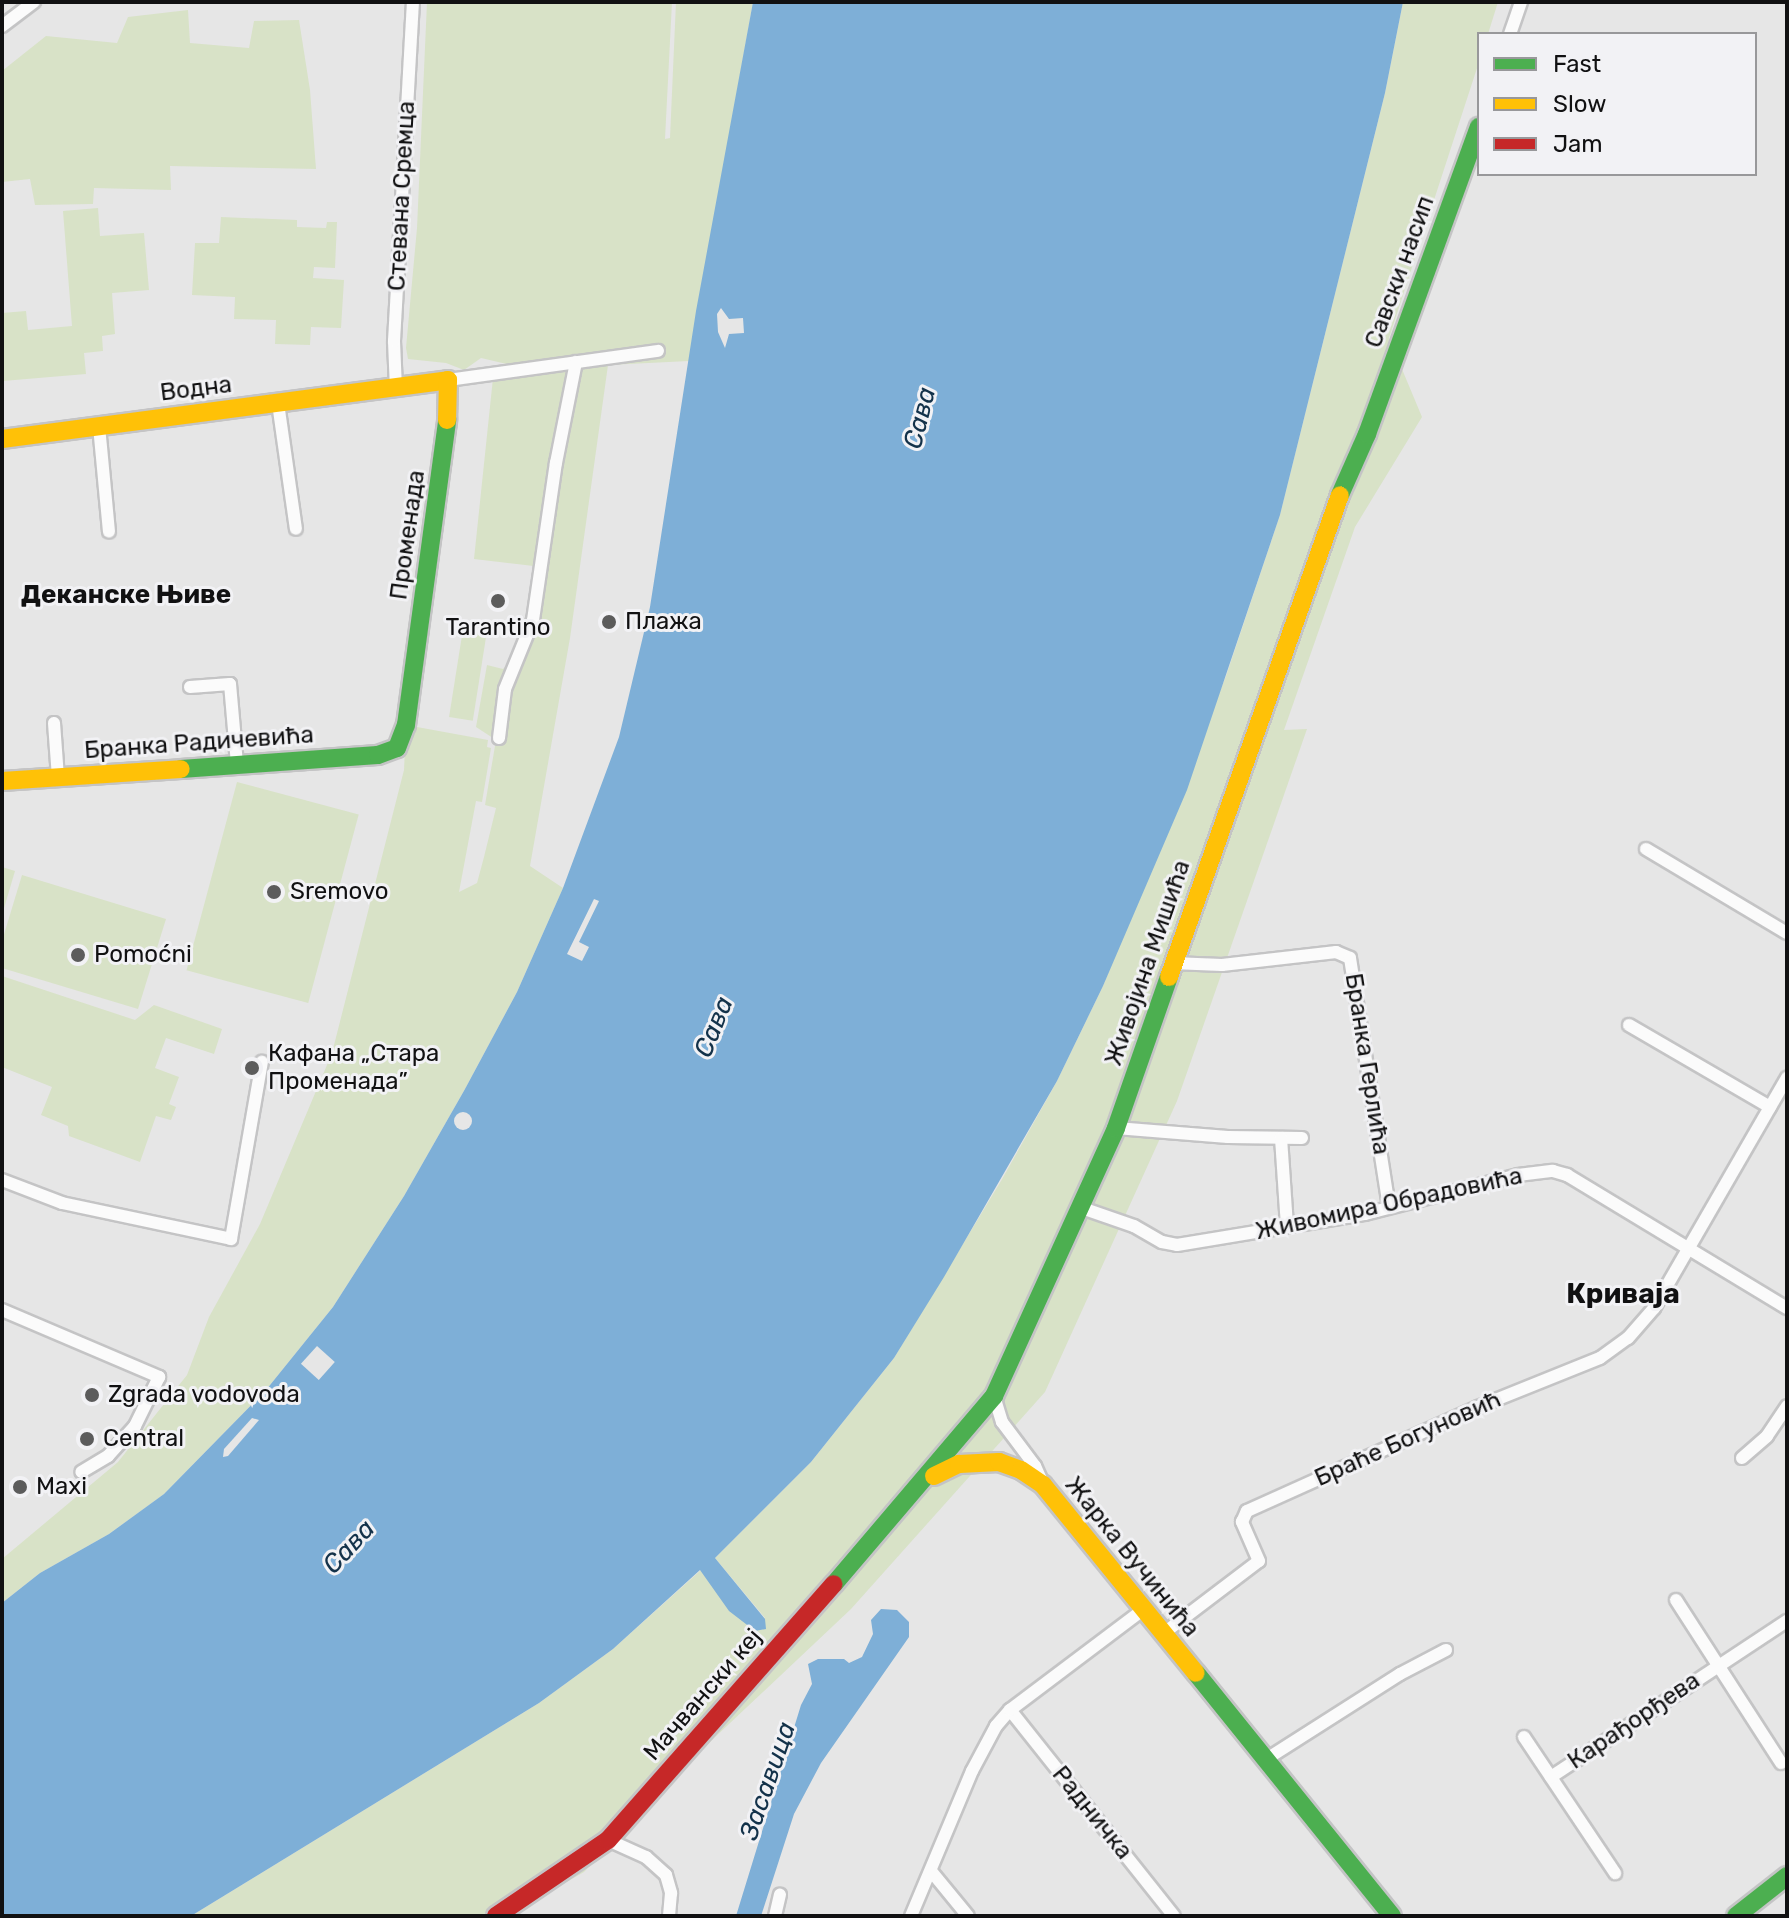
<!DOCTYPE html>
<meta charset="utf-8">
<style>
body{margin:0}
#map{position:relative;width:1789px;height:1918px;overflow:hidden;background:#e6e6e6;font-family:Rubik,sans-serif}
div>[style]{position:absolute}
.green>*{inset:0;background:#d8e2c7;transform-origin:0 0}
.water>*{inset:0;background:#7eafd7}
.pier>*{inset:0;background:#e6e6e6;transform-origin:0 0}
.round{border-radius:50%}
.roads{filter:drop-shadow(2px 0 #c4c4c5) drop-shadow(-2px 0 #c4c4c5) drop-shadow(0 2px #c4c4c5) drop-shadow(0 -2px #c4c4c5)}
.street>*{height:12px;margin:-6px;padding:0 6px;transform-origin:6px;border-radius:6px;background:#fbfbfb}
.fast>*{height:18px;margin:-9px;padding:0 9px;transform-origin:9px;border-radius:9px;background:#4caf50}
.slow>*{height:18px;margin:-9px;padding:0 9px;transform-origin:9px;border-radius:9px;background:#ffc107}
.jam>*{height:18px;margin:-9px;padding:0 9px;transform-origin:9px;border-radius:9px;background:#c62828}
.dots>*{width:22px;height:22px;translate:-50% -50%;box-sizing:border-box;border:4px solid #f2f2f5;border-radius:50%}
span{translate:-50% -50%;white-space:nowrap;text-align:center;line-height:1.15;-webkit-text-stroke:6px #f2f2f5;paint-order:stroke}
.street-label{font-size:24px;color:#111112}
.poi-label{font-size:24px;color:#111112}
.left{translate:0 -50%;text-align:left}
.water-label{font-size:26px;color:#13324a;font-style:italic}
.neighbourhood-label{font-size:26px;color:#111112;font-weight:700}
.quarter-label{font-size:28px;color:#111112;font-weight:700}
.frame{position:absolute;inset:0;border:4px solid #111112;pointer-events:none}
.legend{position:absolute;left:1477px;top:32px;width:280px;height:144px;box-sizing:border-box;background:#f2f2f5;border:2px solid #98989a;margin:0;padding:10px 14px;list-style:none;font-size:24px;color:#111112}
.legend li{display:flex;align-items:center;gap:16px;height:40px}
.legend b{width:40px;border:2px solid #98989a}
</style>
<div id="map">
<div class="green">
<i style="clip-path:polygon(427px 2px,672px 2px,665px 139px,670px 138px,676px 2px,753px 2px,689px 361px,608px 365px,570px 638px,530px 866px,563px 888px,517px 992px,465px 1089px,404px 1196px,333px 1307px,266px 1390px,164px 1494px,109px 1534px,40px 1573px,2px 1603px,2px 1559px,118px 1462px,187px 1375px,209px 1317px,260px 1224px,332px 1053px,404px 770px,406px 725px,488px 740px,487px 747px,491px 748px,482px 802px,476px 801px,459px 892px,477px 883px,484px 857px,496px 808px,485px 805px,496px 740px,476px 727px,487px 665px,503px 669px,529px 642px,542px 567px,474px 559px,493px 378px,537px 371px,481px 358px,464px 370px,446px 363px,408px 359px,406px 348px,417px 228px)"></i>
<i style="clip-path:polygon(1403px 2px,1498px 2px,1488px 34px,1479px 34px,1479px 62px,1389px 338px,1422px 417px,1355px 527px,1284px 730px,1307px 729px,1177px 1101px,1045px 1392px,851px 1609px,712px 1740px,584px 1872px,507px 1916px,191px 1916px,539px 1703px,613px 1649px,701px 1570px,730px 1611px,765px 1618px,715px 1558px,811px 1462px,894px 1358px,1001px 1181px,1057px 1081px,1103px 986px,1226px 676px,1280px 515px,1385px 93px)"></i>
<i style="clip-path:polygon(188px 10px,190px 43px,249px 48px,254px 21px,299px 20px,310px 90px,316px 169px,170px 166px,171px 190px,94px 188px,93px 204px,35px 205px,30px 179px,2px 182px,2px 71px,46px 36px,117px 43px,128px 17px)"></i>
<i style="clip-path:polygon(98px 208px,100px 236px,144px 233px,149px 290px,112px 293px,115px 334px,102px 336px,103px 351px,84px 353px,86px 374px,3px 381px,2px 313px,26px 311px,28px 330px,72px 326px,63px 211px)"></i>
<i style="clip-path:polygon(221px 217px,297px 220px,297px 227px,326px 228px,327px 222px,337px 222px,335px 268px,314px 267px,313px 278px,344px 280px,341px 328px,311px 327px,310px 345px,275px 344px,276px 320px,234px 319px,235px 297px,192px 295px,195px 243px,219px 243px)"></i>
<i style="left:463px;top:629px;width:24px;height:89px;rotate:9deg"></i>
<i style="left:237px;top:782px;width:126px;height:195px;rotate:15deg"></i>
<i style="clip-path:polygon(2px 867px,15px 871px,2px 915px)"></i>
<i style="clip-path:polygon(22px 875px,166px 919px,138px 1009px,2px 968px,2px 941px)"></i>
<i style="clip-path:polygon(2px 976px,135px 1020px,154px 1005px,222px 1029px,214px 1054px,166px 1038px,155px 1068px,179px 1077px,169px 1104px,176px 1107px,171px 1120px,156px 1116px,140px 1162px,69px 1136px,68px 1126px,41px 1115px,52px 1087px,2px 1067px)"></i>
</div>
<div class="water">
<i style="clip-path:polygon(753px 2px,1403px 2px,1385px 93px,1280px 515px,1187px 790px,1103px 986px,1057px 1081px,944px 1277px,894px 1358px,811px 1462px,715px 1558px,765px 1619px,766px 1629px,755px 1631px,729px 1611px,700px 1570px,613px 1649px,539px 1703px,191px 1916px,2px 1916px,2px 1603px,40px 1573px,109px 1534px,164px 1494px,266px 1390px,333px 1307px,404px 1196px,465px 1089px,517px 992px,563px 888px,619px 737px,650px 607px,696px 311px)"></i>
<i style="clip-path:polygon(881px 1609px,897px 1610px,909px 1622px,909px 1637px,821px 1763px,794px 1814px,761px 1916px,736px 1916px,801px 1705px,812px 1684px,808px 1664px,818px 1659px,844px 1659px,849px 1663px,862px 1657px,873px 1634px,871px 1620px)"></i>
</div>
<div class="pier">
<i style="clip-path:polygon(721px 308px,729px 319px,743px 318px,744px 333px,729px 334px,725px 348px,718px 332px,717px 314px)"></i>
<i style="clip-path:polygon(594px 899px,599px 901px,579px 942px,589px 947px,582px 961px,567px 954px)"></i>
<i class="round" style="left:454px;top:1112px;width:18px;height:18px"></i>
<i style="left:317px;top:1346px;width:24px;height:24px;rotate:42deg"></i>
<i style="clip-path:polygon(252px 1418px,259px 1420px,228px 1456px,223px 1457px,224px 1449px)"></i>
</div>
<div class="roads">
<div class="street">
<i style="left:2px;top:26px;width:40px;rotate:-37deg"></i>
<i style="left:1510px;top:34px;width:34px;rotate:-71deg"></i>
<i style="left:448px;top:380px;width:212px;rotate:-7.9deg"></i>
<i style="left:396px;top:389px;width:48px;rotate:-92.4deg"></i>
<i style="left:394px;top:341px;width:340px;rotate:-86.8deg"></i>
<i style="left:278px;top:403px;width:127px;rotate:81.9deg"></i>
<i style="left:99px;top:426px;width:106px;rotate:84.6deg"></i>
<i style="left:190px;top:687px;width:40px;rotate:-4.3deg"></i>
<i style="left:230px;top:684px;width:80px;rotate:85deg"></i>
<i style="left:54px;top:723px;width:54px;rotate:85.8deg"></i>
<i style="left:499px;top:738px;width:49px;rotate:-83deg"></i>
<i style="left:505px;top:689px;width:74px;rotate:-67.9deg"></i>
<i style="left:533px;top:620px;width:159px;rotate:-81.7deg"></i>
<i style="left:556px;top:463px;width:103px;rotate:-78.8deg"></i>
<i style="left:1646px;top:849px;width:164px;rotate:30.8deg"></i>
<i style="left:1172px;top:963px;width:50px;rotate:2.3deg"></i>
<i style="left:1222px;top:965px;width:115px;rotate:-6.5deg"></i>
<i style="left:1336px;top:952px;width:15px;rotate:23deg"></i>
<i style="left:1350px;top:958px;width:252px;rotate:81.1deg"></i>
<i style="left:1629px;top:1025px;width:163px;rotate:30.2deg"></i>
<i style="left:1116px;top:1128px;width:112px;rotate:4.6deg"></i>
<i style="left:1228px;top:1137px;width:74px;rotate:0.8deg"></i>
<i style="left:1281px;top:1138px;width:89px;rotate:86.1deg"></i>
<i style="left:2px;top:1180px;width:64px;rotate:21deg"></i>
<i style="left:62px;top:1203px;width:173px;rotate:12deg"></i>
<i style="left:231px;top:1239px;width:180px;rotate:-80.1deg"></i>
<i style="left:1079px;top:1207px;width:58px;rotate:19.1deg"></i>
<i style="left:1134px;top:1226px;width:32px;rotate:30deg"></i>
<i style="left:1162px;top:1242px;width:15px;rotate:11deg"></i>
<i style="left:1177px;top:1245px;width:191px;rotate:-9.4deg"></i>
<i style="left:1365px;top:1214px;width:158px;rotate:-14.3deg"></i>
<i style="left:1518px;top:1175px;width:35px;rotate:-7deg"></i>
<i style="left:1553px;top:1171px;width:15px;rotate:16deg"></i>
<i style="left:1567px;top:1175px;width:257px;rotate:31.2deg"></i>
<i style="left:2px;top:1310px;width:171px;rotate:23.1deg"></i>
<i style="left:159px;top:1377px;width:55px;rotate:116.1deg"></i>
<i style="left:135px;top:1426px;width:40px;rotate:132deg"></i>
<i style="left:108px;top:1456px;width:31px;rotate:149deg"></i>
<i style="left:994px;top:1396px;width:27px;rotate:73deg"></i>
<i style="left:1002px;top:1422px;width:55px;rotate:53.1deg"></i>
<i style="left:1035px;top:1466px;width:17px;rotate:66deg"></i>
<i style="left:1742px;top:1458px;width:33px;rotate:-41deg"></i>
<i style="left:1767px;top:1436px;width:36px;rotate:-56deg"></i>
<i style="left:1676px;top:1600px;width:194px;rotate:57.2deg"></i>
<i style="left:1164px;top:1633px;width:119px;rotate:-37.2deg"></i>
<i style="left:1259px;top:1561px;width:43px;rotate:-113.6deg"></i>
<i style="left:1242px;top:1522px;width:12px;rotate:-66deg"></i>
<i style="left:1247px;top:1511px;width:253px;rotate:-24.2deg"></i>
<i style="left:1478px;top:1407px;width:131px;rotate:-21.9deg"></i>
<i style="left:1600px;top:1358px;width:34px;rotate:-36deg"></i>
<i style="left:1628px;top:1338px;width:40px;rotate:-49deg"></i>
<i style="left:1654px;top:1308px;width:266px;rotate:-60deg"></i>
<i style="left:1010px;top:1710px;width:263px;rotate:51.5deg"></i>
<i style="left:1524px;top:1737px;width:164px;rotate:56.2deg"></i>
<i style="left:1265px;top:1760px;width:160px;rotate:-32.5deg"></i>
<i style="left:1400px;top:1674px;width:52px;rotate:-27.6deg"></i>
<i style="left:1551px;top:1777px;width:283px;rotate:-33.5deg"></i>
<i style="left:608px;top:1840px;width:42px;rotate:24.1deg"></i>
<i style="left:646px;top:1857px;width:27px;rotate:42deg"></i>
<i style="left:666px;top:1875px;width:19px;rotate:74deg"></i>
<i style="left:671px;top:1893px;width:23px;rotate:95deg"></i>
<i style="left:931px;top:1871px;width:58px;rotate:50.6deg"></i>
<i style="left:775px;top:1916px;width:22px;rotate:-77deg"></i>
<i style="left:911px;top:1916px;width:157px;rotate:-67.2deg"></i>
<i style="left:972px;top:1771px;width:51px;rotate:-61.9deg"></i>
<i style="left:996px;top:1726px;width:21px;rotate:-49deg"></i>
<i style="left:1010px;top:1710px;width:168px;rotate:-37deg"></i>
</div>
<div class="fast">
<i style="left:1340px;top:495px;width:67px;rotate:-66.1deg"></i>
<i style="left:1367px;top:434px;width:327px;rotate:-70deg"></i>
<i style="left:181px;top:769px;width:197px;rotate:-4.1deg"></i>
<i style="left:378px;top:755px;width:20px;rotate:-20deg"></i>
<i style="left:397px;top:748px;width:25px;rotate:-69deg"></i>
<i style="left:406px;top:725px;width:308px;rotate:-82.3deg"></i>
<i style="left:834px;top:1584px;width:247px;rotate:-49.6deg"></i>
<i style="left:994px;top:1396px;width:294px;rotate:-65.5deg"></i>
<i style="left:1116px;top:1128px;width:160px;rotate:-70.7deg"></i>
<i style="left:1196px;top:1673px;width:312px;rotate:51.1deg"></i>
<i style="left:1736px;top:1916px;width:65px;rotate:-38.1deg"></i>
</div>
<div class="slow">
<i style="left:2px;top:439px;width:450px;rotate:-7.5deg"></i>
<i style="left:448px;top:380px;width:40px;rotate:91.4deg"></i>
<i style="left:2px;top:781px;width:179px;rotate:-3.8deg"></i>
<i style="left:1169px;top:977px;width:511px;rotate:-70.47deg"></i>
<i style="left:934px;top:1476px;width:28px;rotate:-26deg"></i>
<i style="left:959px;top:1464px;width:40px;rotate:-2.9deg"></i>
<i style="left:999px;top:1462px;width:23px;rotate:20deg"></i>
<i style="left:1021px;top:1470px;width:27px;rotate:34deg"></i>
<i style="left:1043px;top:1485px;width:242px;rotate:50.9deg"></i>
</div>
<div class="jam">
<i style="left:496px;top:1916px;width:135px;rotate:-34.2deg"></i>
<i style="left:608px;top:1840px;width:341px;rotate:-48.6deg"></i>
</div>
</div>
<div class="dots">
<i style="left:498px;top:601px;background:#5c5c5c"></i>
<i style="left:609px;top:622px;background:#5c5c5c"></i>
<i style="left:274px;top:892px;background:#5c5c5c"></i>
<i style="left:78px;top:955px;background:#5c5c5c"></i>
<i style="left:252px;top:1068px;background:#5c5c5c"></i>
<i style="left:92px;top:1395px;background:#5c5c5c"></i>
<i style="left:87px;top:1439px;background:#5c5c5c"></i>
<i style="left:20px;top:1487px;background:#5c5c5c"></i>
</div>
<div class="street-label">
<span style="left:402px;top:196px;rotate:-87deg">Стевана Сремца</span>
<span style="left:1400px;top:272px;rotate:-70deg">Савски насип</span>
<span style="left:196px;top:389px;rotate:-7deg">Водна</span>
<span style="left:408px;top:535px;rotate:-82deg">Променада</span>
<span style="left:199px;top:743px;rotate:-4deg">Бранка Радичевића</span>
<span style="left:1148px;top:963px;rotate:-71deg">Живојина Мишића</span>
<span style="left:1367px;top:1064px;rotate:81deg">Бранка Герлића</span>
<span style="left:1389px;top:1204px;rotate:-12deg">Живомира Обрадовића</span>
<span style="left:1408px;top:1439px;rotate:-24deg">Браће Богуновић</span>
<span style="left:1132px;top:1557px;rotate:51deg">Жарка Вучинића</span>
<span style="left:703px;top:1695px;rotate:-49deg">Мачвански кеј</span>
<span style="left:1634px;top:1721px;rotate:-34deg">Карађорђева</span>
<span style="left:1092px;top:1813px;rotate:51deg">Радничка</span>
</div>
<div class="poi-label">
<span class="left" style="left:625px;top:622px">Плажа</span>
<span style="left:498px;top:628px">Tarantino</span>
<span class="left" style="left:290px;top:892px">Sremovo</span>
<span class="left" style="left:94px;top:955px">Pomoćni</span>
<span class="left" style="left:268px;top:1068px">Кафана „Стара<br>Променада”</span>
<span class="left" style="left:108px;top:1395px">Zgrada vodovoda</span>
<span class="left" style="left:103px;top:1439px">Central</span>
<span class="left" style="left:36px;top:1487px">Maxi</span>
</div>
<div class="water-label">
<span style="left:920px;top:418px;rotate:-76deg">Сава</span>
<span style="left:714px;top:1027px;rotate:-68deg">Сава</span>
<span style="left:349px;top:1547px;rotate:-47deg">Сава</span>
<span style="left:768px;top:1781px;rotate:-71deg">Засавица</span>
</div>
<div class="neighbourhood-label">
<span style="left:126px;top:595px">Деканске Њиве</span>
</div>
<div class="quarter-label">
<span style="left:1623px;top:1294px">Криваја</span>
</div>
<div class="frame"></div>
<ul class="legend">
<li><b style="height:10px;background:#4caf50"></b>Fast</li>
<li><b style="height:10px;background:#ffc107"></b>Slow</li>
<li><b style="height:10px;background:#c62828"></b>Jam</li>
</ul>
</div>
